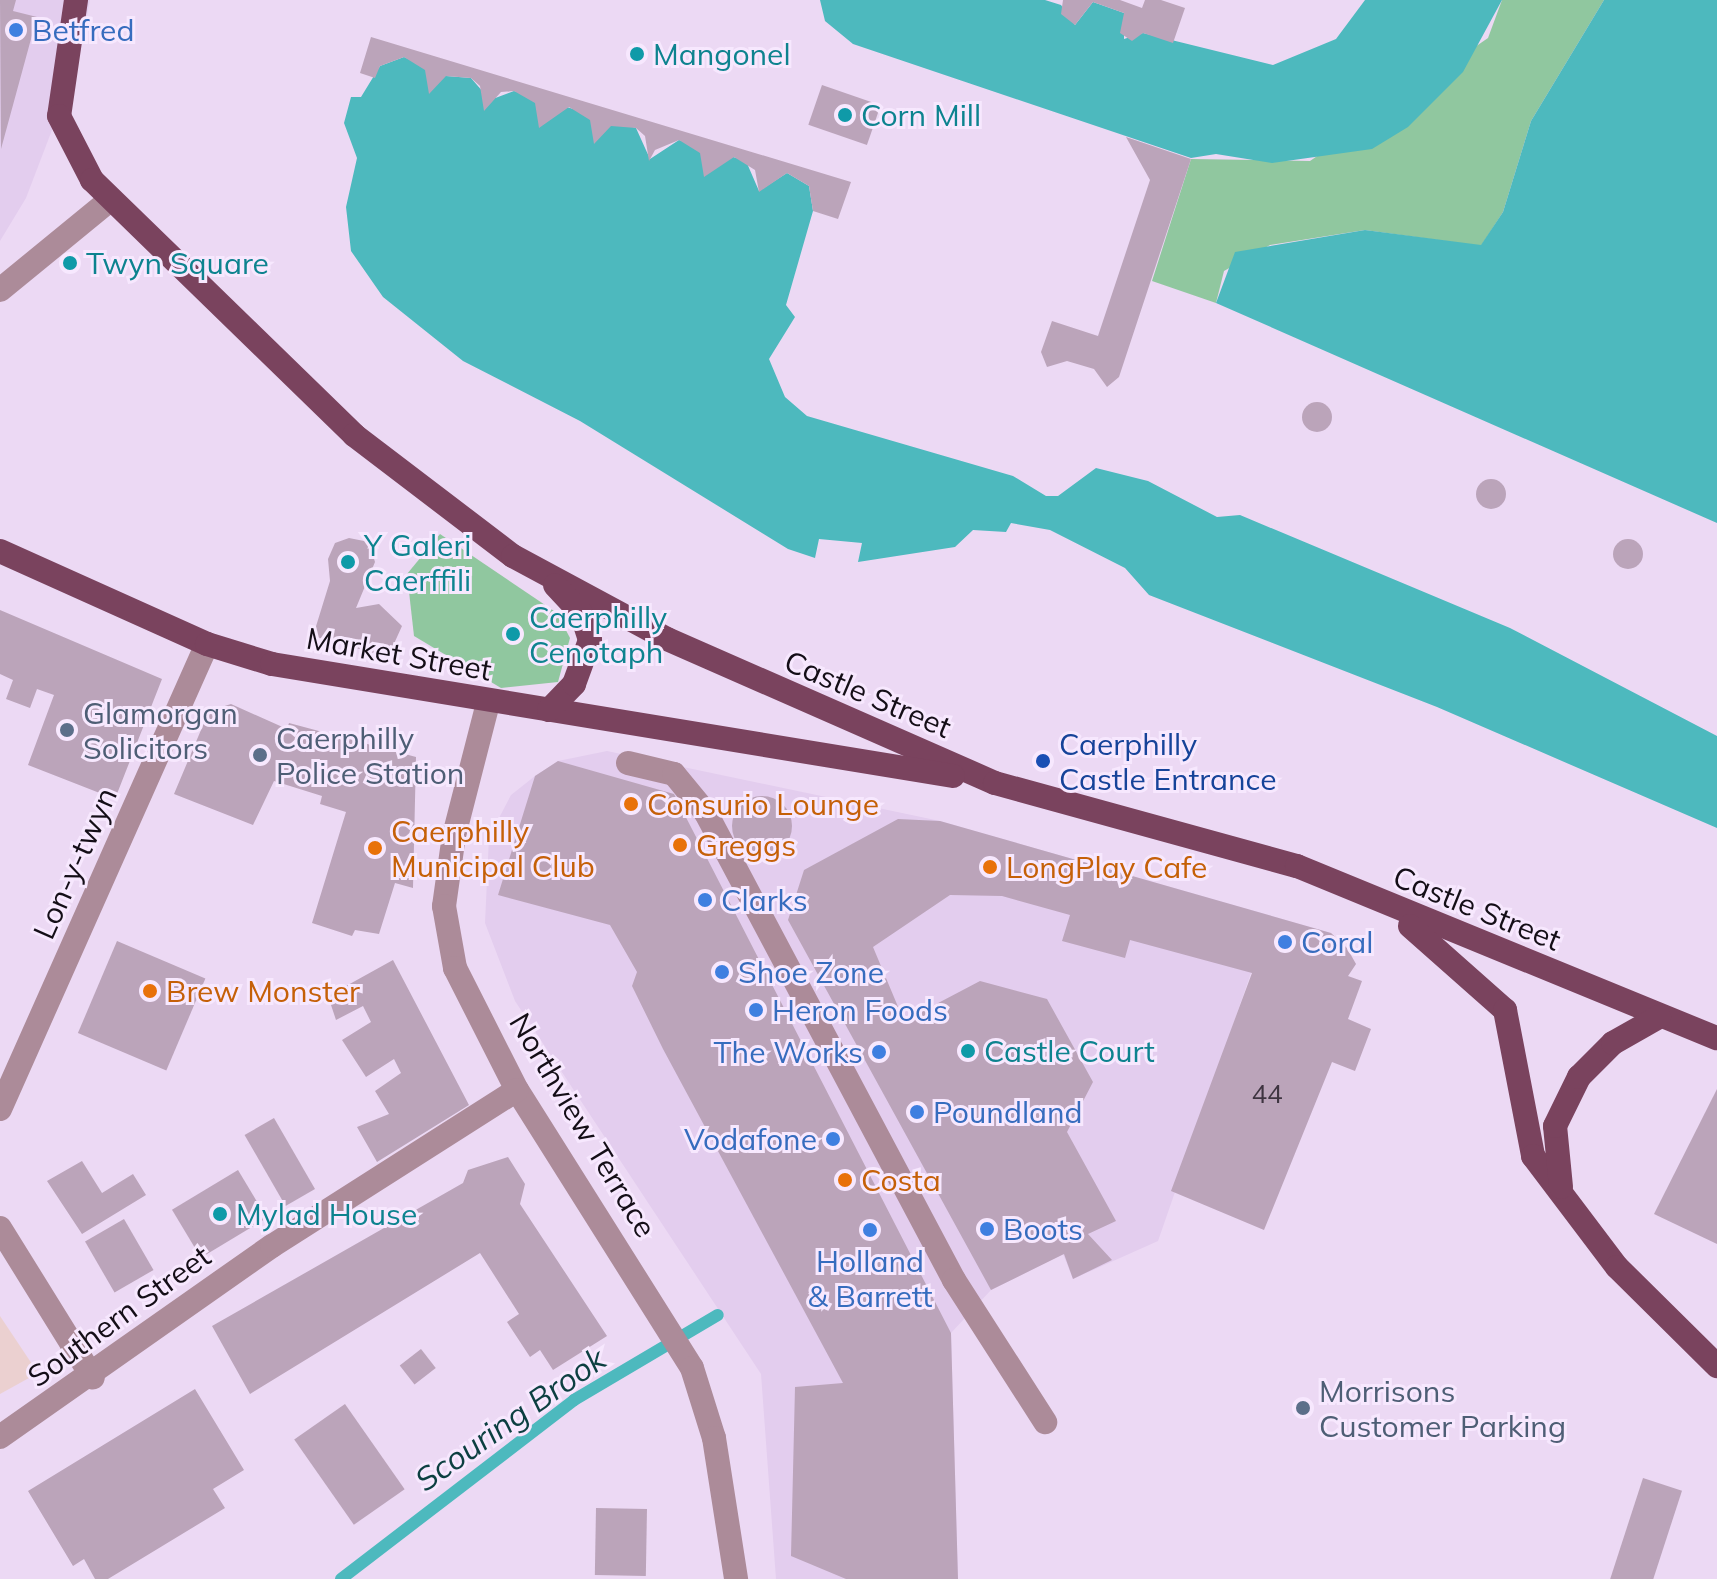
<!DOCTYPE html>
<style>
body{margin:0}
#map{position:relative;width:1717px;height:1579px;overflow:hidden;background:#ecd9f4;font-family:Mulish,sans-serif}
div>[style]{position:absolute}
.built>*{inset:0;background:#e3cdee}
.education>*{inset:0;background:#ebd0d0}
.green>*{inset:0;background:#90c79f}
.water>*{inset:0;background:#4db9be}
.stream>*{height:12px;margin:-6px;padding:0 6px;transform-origin:6px;border-radius:6px;background:#4db9be}
.building>*{inset:0;background:#bba4ba;transform-origin:0 0}
.round{border-radius:50%}
.minor>*{height:24px;margin:-12px;padding:0 12px;transform-origin:12px;border-radius:12px;background:#ac8b99}
.major>*{height:24px;margin:-12px;padding:0 12px;transform-origin:12px;border-radius:12px;background:#7a435e}
.dots>*{width:22px;height:22px;translate:-50% -50%;box-sizing:border-box;border:4px solid #f7e8fe;border-radius:50%}
span{translate:-50% -50%;white-space:nowrap;text-align:center;line-height:1.15;-webkit-text-stroke:6px #f7e8fe;paint-order:stroke}
.number-label{font-size:26px;color:#3e3440}
.number-label span{-webkit-text-stroke-width:0}
.shop-label{font-size:30px;color:#366cbe}
.left{translate:0 -50%;text-align:left}
.right{translate:-100% -50%;text-align:right}
.culture-label{font-size:30px;color:#0d838f}
.street-label{font-size:30px;color:#140e17}
.service-label{font-size:30px;color:#4e5e75}
.transit-label{font-size:30px;color:#164399}
.food-label{font-size:30px;color:#c56008}
.water-label{font-size:32px;color:#0c3f41;font-style:italic}
</style>
<div id="map">
<div class="built">
<i style="clip-path:polygon(0 0,90px 0,78px 62px,26px 198px,0 241px)"></i>
<i style="clip-path:polygon(607px 751px,940px 821px,1331px 933px,1356px 964px,1348px 976px,1251px 973px,1158px 1241px,1073px 1279px,1063px 1254px,991px 1290px,951px 1333px,958px 1579px,776px 1579px,761px 1374px,515px 1001px,485px 923px,489px 837px,511px 795px,535px 776px,558px 761px)"></i>
</div>
<div class="education">
<i style="clip-path:polygon(0 1316px,38px 1373px,0 1394px)"></i>
</div>
<div class="green">
<i style="clip-path:polygon(1502px 0,1604px 0,1531px 121px,1503px 212px,1481px 246px,1365px 230px,1270px 245px,1224px 271px,1216px 303px,1152px 281px,1191px 159px,1310px 161px,1488px 38px)"></i>
<i style="clip-path:polygon(440px 534px,557px 613px,570px 638px,558px 682px,501px 688px,414px 636px,407px 574px)"></i>
</div>
<div class="water">
<i style="clip-path:polygon(820px 0,1045px 0,1061px 5px,1075px 25px,1093px 2px,1124px 13px,1124px 39px,1143px 33px,1273px 65px,1336px 39px,1365px 0,1502px 0,1463px 72px,1408px 127px,1372px 149px,1272px 163px,1216px 154px,1191px 158px,853px 44px,825px 21px)"></i>
<i style="clip-path:polygon(1604px 0,1717px 0,1717px 523px,1216px 303px,1235px 252px,1365px 230px,1481px 245px,1503px 212px,1531px 121px)"></i>
<i style="clip-path:polygon(404px 57px,446px 76px,471px 78px,490px 100px,514px 91px,636px 128px,650px 159px,679px 140px,746px 161px,759px 191px,787px 173px,809px 186px,813px 211px,786px 305px,795px 317px,769px 359px,785px 397px,807px 416px,1013px 476px,1046px 496px,1058px 496px,1096px 468px,1148px 481px,1217px 517px,1240px 515px,1510px 628px,1717px 736px,1717px 828px,1437px 707px,1149px 595px,1125px 568px,1050px 530px,1011px 523px,1006px 532px,973px 530px,955px 547px,858px 562px,862px 543px,819px 539px,815px 558px,788px 549px,580px 421px,463px 361px,383px 297px,351px 251px,346px 207px,357px 158px,344px 123px,351px 97px,361px 97px,380px 66px)"></i>
</div>
<div class="stream">
<i style="left:341px;top:1579px;width:294px;rotate:-37.5deg"></i>
<i style="left:574px;top:1400px;width:167px;rotate:-30.6deg"></i>
</div>
<div class="building">
<i style="clip-path:polygon(0 0,16px 0,13px 11px,37px 17px,1px 149px)"></i>
<i style="clip-path:polygon(1063px 0,1120px 0,1142px 8px,1145px 0,1161px 0,1185px 8px,1173px 43px,1143px 33px,1132px 41px,1120px 33px,1124px 13px,1093px 2px,1075px 25px,1061px 14px)"></i>
<i style="clip-path:polygon(371px 37px,851px 182px,838px 219px,813px 211px,809px 186px,787px 173px,759px 192px,755px 170px,734px 157px,704px 177px,700px 153px,679px 140px,655px 150px,649px 161px,645px 136px,636px 128px,611px 126px,594px 144px,590px 120px,569px 107px,539px 128px,535px 103px,514px 91px,501px 92px,484px 111px,480px 86px,471px 78px,446px 76px,429px 94px,425px 70px,404px 57px,380px 66px,375px 78px,360px 73px)"></i>
<i style="left:822px;top:85px;width:62px;height:42px;rotate:19deg"></i>
<i style="clip-path:polygon(1126px 137px,1191px 159px,1119px 377px,1107px 387px,1094px 369px,1067px 361px,1047px 367px,1041px 352px,1052px 321px,1098px 336px,1150px 180px)"></i>
<i class="round" style="left:1302px;top:402px;width:30px;height:30px"></i>
<i class="round" style="left:1476px;top:479px;width:30px;height:30px"></i>
<i style="clip-path:polygon(349px 538px,369px 542px,375px 562px,356px 608px,379px 604px,402px 626px,388px 657px,313px 636px,330px 581px,328px 559px,335px 543px)"></i>
<i class="round" style="left:1613px;top:539px;width:30px;height:30px"></i>
<i style="clip-path:polygon(0 610px,162px 679px,115px 799px,28px 765px,54px 695px,37px 689px,30px 708px,6px 699px,13px 680px,0 674px)"></i>
<i style="clip-path:polygon(231px 704px,287px 729px,289px 723px,416px 757px,413px 888px,395px 883px,379px 934px,355px 930px,352px 936px,312px 923px,346px 812px,320px 804px,322px 796px,274px 781px,253px 825px,174px 794px,209px 711px)"></i>
<i style="clip-path:polygon(558px 761px,674px 794px,951px 1333px,958px 1579px,846px 1579px,791px 1556px,795px 1387px,843px 1383px,663px 1049px,632px 986px,637px 972px,610px 925px,498px 895px,535px 776px)"></i>
<i class="round" style="left:732px;top:796px;width:60px;height:60px"></i>
<i style="clip-path:polygon(898px 819px,940px 821px,1331px 933px,1347px 948px,1356px 964px,1348px 976px,1362px 981px,1348px 1019px,1371px 1029px,1355px 1071px,1332px 1062px,1264px 1230px,1171px 1191px,1252px 973px,1130px 940px,1125px 958px,1062px 941px,1070px 915px,1002px 896px,950px 895px,873px 947px,904px 1021px,980px 981px,1047px 999px,1093px 1082px,1067px 1132px,1116px 1221px,1088px 1234px,1112px 1260px,1073px 1279px,1064px 1254px,991px 1290px,788px 920px,804px 870px)"></i>
<i style="left:117px;top:941px;width:96px;height:100px;rotate:23deg"></i>
<i style="clip-path:polygon(393px 960px,469px 1105px,377px 1162px,357px 1127px,389px 1114px,375px 1091px,401px 1073px,394px 1059px,366px 1077px,342px 1040px,371px 1022px,363px 1006px,336px 1020px,328px 996px)"></i>
<i style="clip-path:polygon(1717px 1089px,1717px 1244px,1654px 1214px)"></i>
<i style="left:274px;top:1118px;width:82px;height:34px;rotate:60deg"></i>
<i style="clip-path:polygon(508px 1157px,525px 1184px,520px 1204px,607px 1336px,553px 1370px,540px 1350px,530px 1357px,507px 1322px,519px 1314px,480px 1253px,250px 1394px,212px 1326px,463px 1183px,468px 1170px)"></i>
<i style="clip-path:polygon(82px 1161px,102px 1193px,133px 1174px,146px 1195px,82px 1234px,47px 1181px)"></i>
<i style="left:238px;top:1170px;width:56px;height:77px;rotate:59deg"></i>
<i style="left:124px;top:1219px;width:59px;height:45px;rotate:60deg"></i>
<i style="left:421px;top:1349px;width:24px;height:27px;rotate:52deg"></i>
<i style="clip-path:polygon(195px 1389px,244px 1470px,213px 1489px,225px 1508px,108px 1579px,95px 1579px,84px 1559px,73px 1566px,28px 1491px)"></i>
<i style="left:345px;top:1404px;width:104px;height:62px;rotate:55deg"></i>
<i style="left:1643px;top:1478px;width:41px;height:107px;rotate:18deg"></i>
<i style="left:596px;top:1508px;width:51px;height:67px;rotate:1deg"></i>
</div>
<div class="minor">
<i style="left:0;top:290px;width:142px;rotate:-39.3deg"></i>
<i style="left:488px;top:703px;width:136px;rotate:104.4deg"></i>
<i style="left:454px;top:835px;width:72px;rotate:98deg"></i>
<i style="left:444px;top:906px;width:63px;rotate:79.9deg"></i>
<i style="left:455px;top:968px;width:137px;rotate:63.1deg"></i>
<i style="left:517px;top:1090px;width:328px;rotate:57.8deg"></i>
<i style="left:692px;top:1368px;width:73px;rotate:72.6deg"></i>
<i style="left:714px;top:1438px;width:143px;rotate:81.1deg"></i>
<i style="left:628px;top:763px;width:47px;rotate:13.4deg"></i>
<i style="left:674px;top:774px;width:50px;rotate:50.6deg"></i>
<i style="left:706px;top:813px;width:529px;rotate:62.03deg"></i>
<i style="left:954px;top:1280px;width:169px;rotate:57.3deg"></i>
<i style="left:0;top:1109px;width:509px;rotate:-66deg"></i>
<i style="left:0;top:1228px;width:176px;rotate:58.2deg"></i>
<i style="left:0;top:1437px;width:332px;rotate:-35.1deg"></i>
<i style="left:272px;top:1246px;width:290px;rotate:-32.5deg"></i>
</div>
<div class="major">
<i style="left:76px;top:0;width:117px;rotate:98.3deg"></i>
<i style="left:59px;top:116px;width:72px;rotate:62.7deg"></i>
<i style="left:92px;top:180px;width:366px;rotate:44.2deg"></i>
<i style="left:354px;top:435px;width:200px;rotate:37.3deg"></i>
<i style="left:513px;top:556px;width:175px;rotate:28.3deg"></i>
<i style="left:667px;top:639px;width:358px;rotate:23.7deg"></i>
<i style="left:995px;top:783px;width:313px;rotate:15.4deg"></i>
<i style="left:1297px;top:866px;width:454px;rotate:22.3deg"></i>
<i style="left:0;top:551px;width:227px;rotate:24.2deg"></i>
<i style="left:207px;top:644px;width:68px;rotate:17.1deg"></i>
<i style="left:272px;top:664px;width:690px;rotate:9.34deg"></i>
<i style="left:549px;top:710px;width:36px;rotate:-46deg"></i>
<i style="left:574px;top:684px;width:47px;rotate:-70deg"></i>
<i style="left:590px;top:640px;width:28px;rotate:-108deg"></i>
<i style="left:581px;top:613px;width:38px;rotate:-133deg"></i>
<i style="left:1410px;top:926px;width:127px;rotate:41.5deg"></i>
<i style="left:1505px;top:1010px;width:149px;rotate:79.1deg"></i>
<i style="left:1533px;top:1156px;width:139px;rotate:52.9deg"></i>
<i style="left:1617px;top:1267px;width:141px;rotate:44.7deg"></i>
<i style="left:1561px;top:1187px;width:61px;rotate:-95.6deg"></i>
<i style="left:1555px;top:1126px;width:55px;rotate:-63.9deg"></i>
<i style="left:1579px;top:1077px;width:48px;rotate:-45deg"></i>
<i style="left:1613px;top:1043px;width:53px;rotate:-29.5deg"></i>
</div>
<div class="dots">
<i style="left:16px;top:30px;background:#3f7fe0"></i>
<i style="left:637px;top:54px;background:#0f9aa8"></i>
<i style="left:845px;top:115px;background:#0f9aa8"></i>
<i style="left:70px;top:263px;background:#0f9aa8"></i>
<i style="left:348px;top:562px;background:#0f9aa8"></i>
<i style="left:513px;top:634px;background:#0f9aa8"></i>
<i style="left:67px;top:730px;background:#5c6f8a"></i>
<i style="left:260px;top:755px;background:#5c6f8a"></i>
<i style="left:1043px;top:761px;background:#1a4fb4"></i>
<i style="left:631px;top:804px;background:#e8710a"></i>
<i style="left:680px;top:845px;background:#e8710a"></i>
<i style="left:375px;top:848px;background:#e8710a"></i>
<i style="left:990px;top:867px;background:#e8710a"></i>
<i style="left:705px;top:900px;background:#3f7fe0"></i>
<i style="left:1285px;top:942px;background:#3f7fe0"></i>
<i style="left:722px;top:972px;background:#3f7fe0"></i>
<i style="left:150px;top:991px;background:#e8710a"></i>
<i style="left:756px;top:1010px;background:#3f7fe0"></i>
<i style="left:968px;top:1051px;background:#0f9aa8"></i>
<i style="left:879px;top:1052px;background:#3f7fe0"></i>
<i style="left:917px;top:1112px;background:#3f7fe0"></i>
<i style="left:833px;top:1139px;background:#3f7fe0"></i>
<i style="left:845px;top:1180px;background:#e8710a"></i>
<i style="left:220px;top:1214px;background:#0f9aa8"></i>
<i style="left:987px;top:1229px;background:#3f7fe0"></i>
<i style="left:870px;top:1230px;background:#3f7fe0"></i>
<i style="left:1303px;top:1408px;background:#5c6f8a"></i>
</div>
<div class="number-label">
<span style="left:1267px;top:1094px">44</span>
</div>
<div class="shop-label">
<span class="left" style="left:32px;top:30px">Betfred</span>
<span class="left" style="left:721px;top:900px">Clarks</span>
<span class="left" style="left:1301px;top:942px">Coral</span>
<span class="left" style="left:738px;top:972px">Shoe Zone</span>
<span class="left" style="left:772px;top:1010px">Heron Foods</span>
<span class="right" style="left:863px;top:1052px">The Works</span>
<span class="left" style="left:933px;top:1112px">Poundland</span>
<span class="right" style="left:817px;top:1139px">Vodafone</span>
<span class="left" style="left:1003px;top:1229px">Boots</span>
<span style="left:870px;top:1278px">Holland<br>&amp; Barrett</span>
</div>
<div class="culture-label">
<span class="left" style="left:653px;top:54px">Mangonel</span>
<span class="left" style="left:861px;top:115px">Corn Mill</span>
<span class="left" style="left:86px;top:263px">Twyn Square</span>
<span class="left" style="left:364px;top:562px">Y Galeri<br>Caerffili</span>
<span class="left" style="left:529px;top:634px">Caerphilly<br>Cenotaph</span>
<span class="left" style="left:984px;top:1051px">Castle Court</span>
<span class="left" style="left:236px;top:1214px">Mylad House</span>
</div>
<div class="street-label">
<span style="left:399px;top:654px;rotate:10deg">Market Street</span>
<span style="left:868px;top:694px;rotate:23deg">Castle Street</span>
<span style="left:75px;top:863px;rotate:-66deg">Lon-y-twyn</span>
<span style="left:1477px;top:908px;rotate:22deg">Castle Street</span>
<span style="left:583px;top:1125px;rotate:59deg">Northview Terrace</span>
<span style="left:119px;top:1316px;rotate:-36deg">Southern Street</span>
</div>
<div class="service-label">
<span class="left" style="left:83px;top:730px">Glamorgan<br>Solicitors</span>
<span class="left" style="left:276px;top:755px">Caerphilly<br>Police Station</span>
<span class="left" style="left:1319px;top:1408px">Morrisons<br>Customer Parking</span>
</div>
<div class="transit-label">
<span class="left" style="left:1059px;top:761px">Caerphilly<br>Castle Entrance</span>
</div>
<div class="food-label">
<span class="left" style="left:647px;top:804px">Consurio Lounge</span>
<span class="left" style="left:391px;top:848px">Caerphilly<br>Municipal Club</span>
<span class="left" style="left:696px;top:845px">Greggs</span>
<span class="left" style="left:1006px;top:867px">LongPlay Cafe</span>
<span class="left" style="left:166px;top:991px">Brew Monster</span>
<span class="left" style="left:861px;top:1180px">Costa</span>
</div>
<div class="water-label">
<span style="left:510px;top:1419px;rotate:-35deg">Scouring Brook</span>
</div>
</div>
